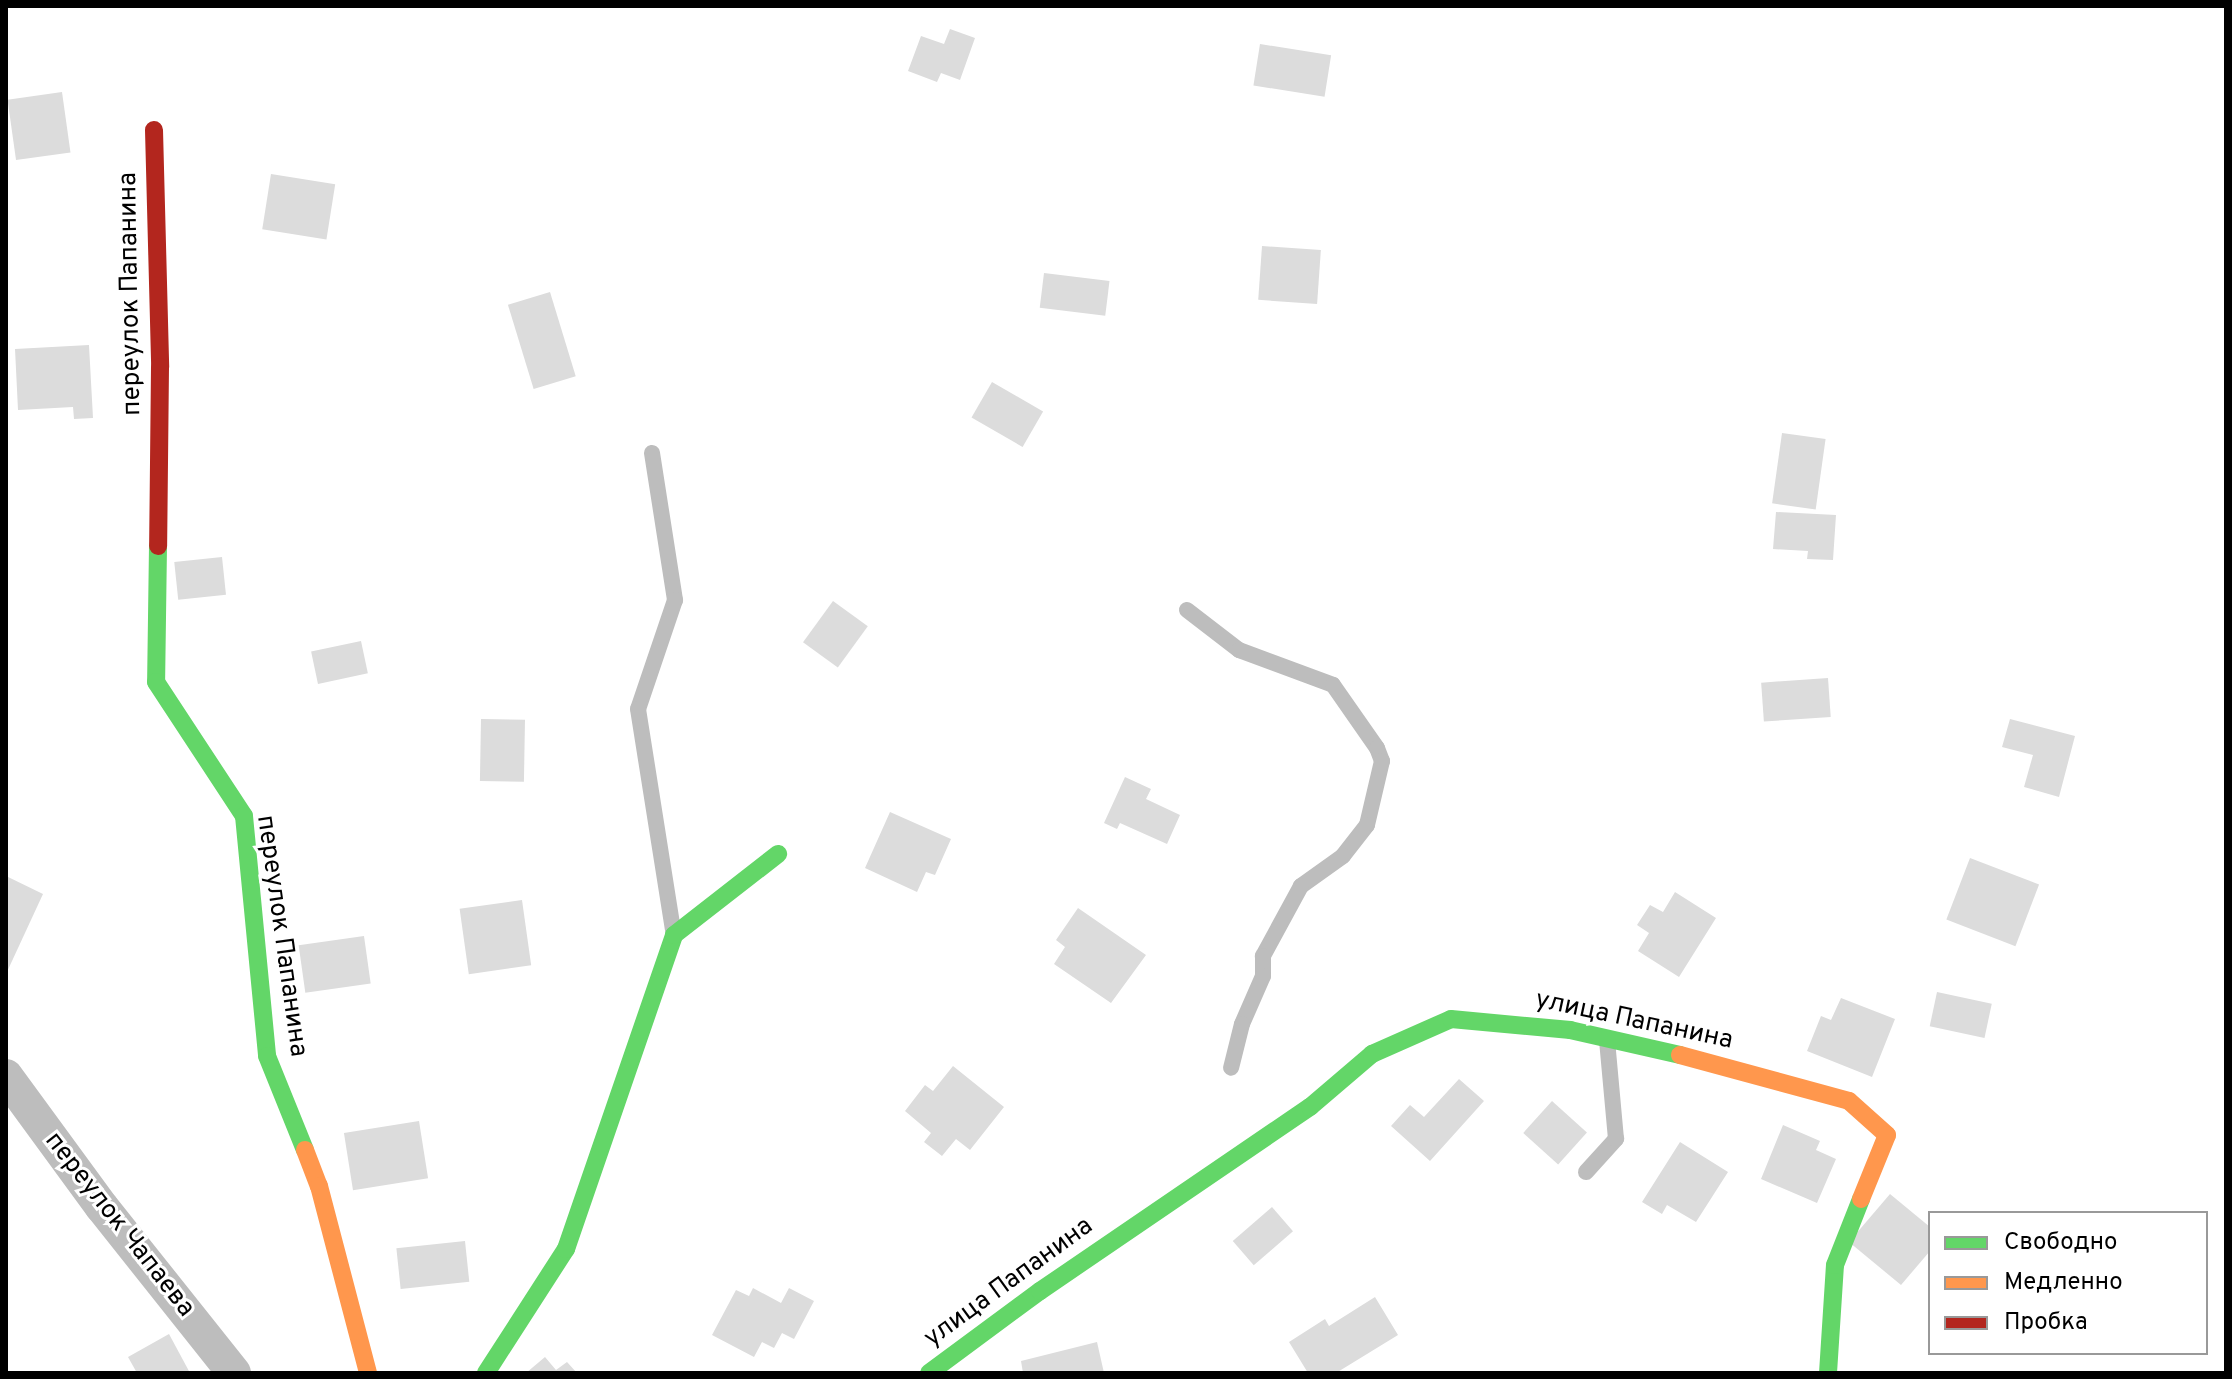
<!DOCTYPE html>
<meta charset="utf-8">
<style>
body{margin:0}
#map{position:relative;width:2232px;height:1379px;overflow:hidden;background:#fff;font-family:Overpass,sans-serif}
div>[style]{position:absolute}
.building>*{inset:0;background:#dcdcdc;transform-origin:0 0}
.lane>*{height:16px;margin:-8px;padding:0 8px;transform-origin:8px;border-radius:8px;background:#bdbdbd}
.street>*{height:34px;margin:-17px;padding:0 17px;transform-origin:17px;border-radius:17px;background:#bdbdbd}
.fast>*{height:18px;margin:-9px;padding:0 9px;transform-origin:9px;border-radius:9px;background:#63d668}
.slow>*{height:18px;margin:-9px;padding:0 9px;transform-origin:9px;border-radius:9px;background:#ff974d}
.jam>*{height:18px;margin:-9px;padding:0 9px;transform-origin:9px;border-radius:9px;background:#b3261e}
span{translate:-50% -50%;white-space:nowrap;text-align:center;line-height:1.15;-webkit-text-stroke:6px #fff;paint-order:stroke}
.street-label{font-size:26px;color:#000}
.frame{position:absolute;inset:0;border:8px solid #000;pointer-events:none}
.legend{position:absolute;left:1928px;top:1211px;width:280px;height:144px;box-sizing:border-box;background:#fff;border:2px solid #999;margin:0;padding:10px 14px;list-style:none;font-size:24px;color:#000}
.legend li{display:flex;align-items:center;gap:16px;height:40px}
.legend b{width:40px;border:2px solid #999}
</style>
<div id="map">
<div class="building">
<i style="clip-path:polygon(950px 29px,975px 38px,960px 80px,941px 73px,937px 82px,908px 71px,921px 36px,944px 44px)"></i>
<i style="left:1260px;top:44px;width:72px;height:42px;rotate:9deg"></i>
<i style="left:62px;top:92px;width:61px;height:55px;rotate:82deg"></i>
<i style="left:271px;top:174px;width:65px;height:56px;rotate:9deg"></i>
<i style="left:1262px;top:246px;width:59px;height:54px;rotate:4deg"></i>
<i style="left:1044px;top:273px;width:66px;height:35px;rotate:7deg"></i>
<i style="left:550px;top:292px;width:88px;height:44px;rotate:73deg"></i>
<i style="clip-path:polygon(89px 345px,93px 418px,74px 419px,73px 407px,18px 410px,15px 349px)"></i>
<i style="left:992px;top:382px;width:59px;height:41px;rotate:30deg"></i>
<i style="left:1782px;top:433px;width:44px;height:71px;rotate:8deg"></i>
<i style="clip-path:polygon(1776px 512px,1836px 515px,1833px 560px,1807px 559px,1808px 551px,1773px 549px)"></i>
<i style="left:222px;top:557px;width:38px;height:48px;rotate:84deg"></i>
<i style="left:833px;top:601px;width:43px;height:51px;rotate:36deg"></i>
<i style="left:361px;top:641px;width:33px;height:51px;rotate:78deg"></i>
<i style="left:1828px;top:678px;width:39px;height:67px;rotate:86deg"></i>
<i style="left:481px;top:719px;width:44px;height:62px;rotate:1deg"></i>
<i style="clip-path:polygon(2010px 719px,2075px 736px,2059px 797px,2024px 787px,2033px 755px,2002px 747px)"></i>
<i style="clip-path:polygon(1125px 777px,1151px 789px,1146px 799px,1180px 815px,1167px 844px,1120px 823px,1117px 829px,1104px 823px)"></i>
<i style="clip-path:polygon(890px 812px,951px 839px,935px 875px,926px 872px,917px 892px,865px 868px)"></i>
<i style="left:1970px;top:858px;width:74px;height:66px;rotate:21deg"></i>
<i style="clip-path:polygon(6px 876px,43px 894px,6px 974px)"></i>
<i style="clip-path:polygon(1675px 892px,1716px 918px,1679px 977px,1638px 951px,1649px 933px,1637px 925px,1650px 905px,1663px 912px)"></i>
<i style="left:522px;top:900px;width:66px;height:63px;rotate:82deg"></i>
<i style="clip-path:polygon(1078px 908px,1146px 955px,1111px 1003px,1054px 964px,1065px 947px,1056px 940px)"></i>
<i style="left:364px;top:936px;width:48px;height:66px;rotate:82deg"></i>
<i style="left:1937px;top:992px;width:56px;height:35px;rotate:12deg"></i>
<i style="clip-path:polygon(1841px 998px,1895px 1019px,1872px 1077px,1807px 1051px,1821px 1016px,1831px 1020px)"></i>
<i style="clip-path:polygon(953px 1066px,1004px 1107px,970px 1150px,956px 1139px,942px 1156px,924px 1142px,931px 1133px,905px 1111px,925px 1085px,933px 1091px)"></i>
<i style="clip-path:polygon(1459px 1079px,1484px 1101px,1430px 1161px,1391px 1126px,1410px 1105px,1424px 1117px)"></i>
<i style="left:1552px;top:1101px;width:47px;height:43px;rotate:42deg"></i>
<i style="left:419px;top:1121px;width:58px;height:76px;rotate:81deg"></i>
<i style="clip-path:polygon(1783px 1125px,1820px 1141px,1816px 1150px,1836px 1159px,1817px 1203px,1761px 1179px)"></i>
<i style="clip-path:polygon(1680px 1142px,1728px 1172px,1696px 1222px,1667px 1205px,1662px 1214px,1642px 1202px)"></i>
<i style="clip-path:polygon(1890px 1194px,1930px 1227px,1930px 1251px,1901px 1285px,1849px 1242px)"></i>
<i style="left:1272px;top:1207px;width:32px;height:52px;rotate:49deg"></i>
<i style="left:465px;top:1241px;width:41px;height:69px;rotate:84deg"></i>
<i style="clip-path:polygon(753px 1288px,781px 1303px,789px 1288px,814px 1301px,794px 1339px,782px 1333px,774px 1348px,762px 1342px,754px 1357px,712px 1335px,736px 1290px,749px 1296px)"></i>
<i style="clip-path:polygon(1375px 1297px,1398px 1335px,1336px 1373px,1308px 1373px,1289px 1342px,1325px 1319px,1329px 1326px)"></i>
<i style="clip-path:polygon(169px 1334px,190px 1373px,137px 1373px,128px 1357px)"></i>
<i style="clip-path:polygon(1097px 1342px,1104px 1373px,1023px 1373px,1021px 1361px)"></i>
<i style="clip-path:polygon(545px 1357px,556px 1370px,567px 1362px,577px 1373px,526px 1373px)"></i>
</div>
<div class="lane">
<i style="left:652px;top:453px;width:149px;rotate:81.1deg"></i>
<i style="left:675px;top:600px;width:115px;rotate:108.7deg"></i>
<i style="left:638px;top:709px;width:224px;rotate:81deg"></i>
<i style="left:1187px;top:610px;width:66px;rotate:37.6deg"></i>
<i style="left:1239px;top:650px;width:100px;rotate:20.4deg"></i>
<i style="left:1333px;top:685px;width:77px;rotate:55.1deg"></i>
<i style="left:1377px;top:748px;width:14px;rotate:69deg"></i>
<i style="left:1382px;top:761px;width:66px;rotate:103.2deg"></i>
<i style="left:1367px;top:825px;width:39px;rotate:128deg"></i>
<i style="left:1343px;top:856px;width:52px;rotate:144.5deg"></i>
<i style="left:1301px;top:886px;width:80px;rotate:118.5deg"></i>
<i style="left:1263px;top:956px;width:20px;rotate:90deg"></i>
<i style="left:1263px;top:976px;width:52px;rotate:113.6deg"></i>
<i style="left:1242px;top:1024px;width:45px;rotate:104deg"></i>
<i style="left:1586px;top:1172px;width:45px;rotate:-47.7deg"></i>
<i style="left:1616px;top:1139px;width:99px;rotate:-95.2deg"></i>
</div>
<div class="street">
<i style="left:6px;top:1076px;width:162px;rotate:53.8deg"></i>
<i style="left:102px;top:1207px;width:212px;rotate:51.5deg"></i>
</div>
<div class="fast">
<i style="left:158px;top:546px;width:136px;rotate:90.8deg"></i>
<i style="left:156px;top:682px;width:160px;rotate:56.7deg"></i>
<i style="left:244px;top:816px;width:241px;rotate:84.5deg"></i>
<i style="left:267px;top:1056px;width:101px;rotate:68deg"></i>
<i style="left:486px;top:1373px;width:148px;rotate:-57.2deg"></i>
<i style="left:566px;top:1249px;width:332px;rotate:-71deg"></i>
<i style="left:674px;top:935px;width:132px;rotate:-37.9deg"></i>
<i style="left:929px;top:1373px;width:138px;rotate:-36.5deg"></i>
<i style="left:1040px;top:1291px;width:327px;rotate:-34.3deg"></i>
<i style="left:1310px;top:1107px;width:82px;rotate:-40.5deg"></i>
<i style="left:1372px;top:1054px;width:86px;rotate:-23.9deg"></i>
<i style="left:1451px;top:1019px;width:120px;rotate:5.3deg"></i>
<i style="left:1570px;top:1030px;width:113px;rotate:12.8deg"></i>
<i style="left:1828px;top:1373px;width:108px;rotate:-86.3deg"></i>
<i style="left:1835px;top:1265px;width:71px;rotate:-68.5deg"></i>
</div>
<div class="slow">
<i style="left:1680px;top:1055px;width:175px;rotate:15.2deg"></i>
<i style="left:1849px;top:1101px;width:51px;rotate:41.8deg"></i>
<i style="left:1887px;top:1135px;width:69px;rotate:112.1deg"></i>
<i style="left:305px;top:1150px;width:39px;rotate:69deg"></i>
<i style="left:319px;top:1186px;width:193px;rotate:75.3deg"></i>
</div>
<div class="jam">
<i style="left:154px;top:130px;width:237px;rotate:88.5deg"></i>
<i style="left:160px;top:367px;width:179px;rotate:90.6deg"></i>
</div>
<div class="street-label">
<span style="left:131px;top:294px;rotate:-91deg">переулок Папанина</span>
<span style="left:281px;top:936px;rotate:82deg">переулок Папанина</span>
<span style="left:1634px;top:1021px;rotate:12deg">улица Папанина</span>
<span style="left:119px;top:1225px;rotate:52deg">переулок Чапаева</span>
<span style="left:1009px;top:1283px;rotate:-36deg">улица Папанина</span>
</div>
<div class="frame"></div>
<ul class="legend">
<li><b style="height:10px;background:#63d668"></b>Свободно</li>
<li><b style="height:10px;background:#ff974d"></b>Медленно</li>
<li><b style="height:10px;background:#b3261e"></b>Пробка</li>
</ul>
</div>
